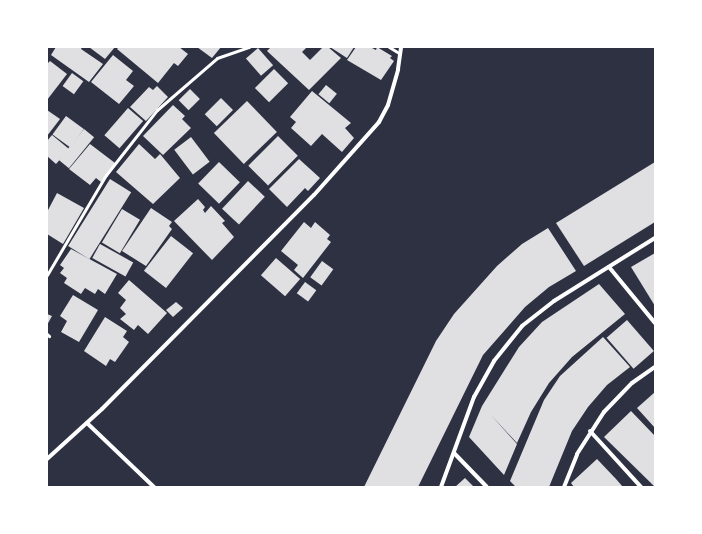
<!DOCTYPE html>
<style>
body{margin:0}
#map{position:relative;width:702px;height:534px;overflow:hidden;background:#2d3142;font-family:"Exo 2",sans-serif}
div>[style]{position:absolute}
.building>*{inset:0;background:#e0e0e3;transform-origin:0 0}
.service>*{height:3px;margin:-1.5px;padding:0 1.5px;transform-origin:1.5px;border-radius:1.5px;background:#fff}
.minor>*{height:4px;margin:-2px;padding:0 2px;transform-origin:2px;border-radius:2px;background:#fff}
span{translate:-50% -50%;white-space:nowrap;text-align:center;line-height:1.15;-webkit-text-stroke:3px #fff;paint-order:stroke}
.frame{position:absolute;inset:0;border:48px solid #fff;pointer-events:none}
</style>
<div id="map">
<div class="building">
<i style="clip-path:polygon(56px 47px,82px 47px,81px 49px,103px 64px,89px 82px,51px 55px)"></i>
<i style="clip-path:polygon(89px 47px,115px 47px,105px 59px)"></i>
<i style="clip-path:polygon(119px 47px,179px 47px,188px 54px,178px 66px,174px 63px,158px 83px,117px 49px)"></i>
<i style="clip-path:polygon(197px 47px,221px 47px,212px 58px)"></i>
<i style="clip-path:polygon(271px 47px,307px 47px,302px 52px,310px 60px,323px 47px,328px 47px,341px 58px,309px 90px,267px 51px)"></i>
<i style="clip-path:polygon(330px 47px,354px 47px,347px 58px)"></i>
<i style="clip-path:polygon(356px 47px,370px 47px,376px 50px,377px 47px,392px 56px,390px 58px,394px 61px,381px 80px,347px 60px)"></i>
<i style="left:258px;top:48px;width:23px;height:16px;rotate:49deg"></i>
<i style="clip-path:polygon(113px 55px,133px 71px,126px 80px,134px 86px,119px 104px,91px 82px)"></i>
<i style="clip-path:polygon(50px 61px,67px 74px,47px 100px,47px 64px)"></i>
<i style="left:274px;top:69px;width:20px;height:27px;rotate:45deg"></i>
<i style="left:72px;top:73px;width:14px;height:16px;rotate:36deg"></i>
<i style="left:326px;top:85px;width:14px;height:12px;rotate:39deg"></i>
<i style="clip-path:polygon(157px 86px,168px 97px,146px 121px,130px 107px,149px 87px,153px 90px)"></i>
<i style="left:190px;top:89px;width:14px;height:16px;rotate:45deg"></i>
<i style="clip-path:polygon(312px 91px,351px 123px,345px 128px,354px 138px,342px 152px,322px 134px,311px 146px,291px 128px,296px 122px,290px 117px)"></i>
<i style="left:221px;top:98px;width:17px;height:23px;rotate:45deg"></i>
<i style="left:247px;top:101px;width:43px;height:46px;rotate:46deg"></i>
<i style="clip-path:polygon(173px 105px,185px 116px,182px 119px,191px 128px,163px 155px,143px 136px)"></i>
<i style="left:128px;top:108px;width:20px;height:36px;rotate:41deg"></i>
<i style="clip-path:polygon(47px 110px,60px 119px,47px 136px)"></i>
<i style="left:66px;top:116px;width:22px;height:23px;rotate:36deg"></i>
<i style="left:84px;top:129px;width:13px;height:40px;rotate:39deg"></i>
<i style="clip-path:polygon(52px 135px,69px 149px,56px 164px,47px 156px,47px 141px)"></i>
<i style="left:278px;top:136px;width:28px;height:42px;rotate:45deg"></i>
<i style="left:191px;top:137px;width:31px;height:21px;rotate:53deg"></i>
<i style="clip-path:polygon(90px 144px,115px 163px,101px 182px,96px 178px,90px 185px,69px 169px)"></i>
<i style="clip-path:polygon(139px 144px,155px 159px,160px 154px,180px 178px,153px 204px,116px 172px)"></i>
<i style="clip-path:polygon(299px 159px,320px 178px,308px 191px,305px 188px,287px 207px,269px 189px)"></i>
<i style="left:219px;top:162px;width:29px;height:30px;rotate:44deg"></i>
<i style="clip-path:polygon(655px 162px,655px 222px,584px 266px,556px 223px)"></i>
<i style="left:110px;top:179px;width:25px;height:79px;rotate:32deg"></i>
<i style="left:248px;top:181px;width:23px;height:38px;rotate:43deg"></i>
<i style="clip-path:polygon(57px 193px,84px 208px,63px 244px,47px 234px,47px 212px)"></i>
<i style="clip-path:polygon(198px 199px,205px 207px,203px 210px,205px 213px,211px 206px,225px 221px,222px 223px,234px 237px,212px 260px,174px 221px)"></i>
<i style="clip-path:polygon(151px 208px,172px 222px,169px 226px,172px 229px,146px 266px,122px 251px)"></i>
<i style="left:122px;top:209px;width:21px;height:39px;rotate:31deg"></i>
<i style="clip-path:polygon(304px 222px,311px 228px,315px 222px,330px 235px,327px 239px,331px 242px,303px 278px,294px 270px,298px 265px,281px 251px)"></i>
<i style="clip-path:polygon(548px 228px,576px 271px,549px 287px,525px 307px,483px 355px,418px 487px,364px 487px,436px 341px,454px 314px,497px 266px,522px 244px)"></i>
<i style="left:171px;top:236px;width:28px;height:44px;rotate:38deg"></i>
<i style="left:100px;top:244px;width:38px;height:16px;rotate:29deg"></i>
<i style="clip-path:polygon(71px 249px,117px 274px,105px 294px,98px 289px,95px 294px,85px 288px,81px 294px,64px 283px,67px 278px,60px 273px,64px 268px,60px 265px)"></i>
<i style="clip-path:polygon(655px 253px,655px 306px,631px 267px)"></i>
<i style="left:276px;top:258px;width:32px;height:23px;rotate:41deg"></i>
<i style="left:322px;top:261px;width:14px;height:20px;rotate:36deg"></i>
<i style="clip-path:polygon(129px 280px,167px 313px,148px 334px,138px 325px,134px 330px,120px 319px,126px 314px,120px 308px,126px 300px,118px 293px)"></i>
<i style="left:305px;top:282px;width:14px;height:14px;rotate:36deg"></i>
<i style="clip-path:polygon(599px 284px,625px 314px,572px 357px,549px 383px,531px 412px,517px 443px,490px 414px,517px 444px,504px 475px,469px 437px,482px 406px,519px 347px,542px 322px)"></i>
<i style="clip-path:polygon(73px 295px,98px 310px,79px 342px,61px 332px,67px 321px,60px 316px)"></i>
<i style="clip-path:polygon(176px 302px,183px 308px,173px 317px,166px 310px)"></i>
<i style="clip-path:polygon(47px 314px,52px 316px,47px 325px)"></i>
<i style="clip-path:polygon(105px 317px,127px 331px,123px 337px,129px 342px,115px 362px,110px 359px,106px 366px,84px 351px)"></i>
<i style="left:627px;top:320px;width:41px;height:27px;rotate:49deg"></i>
<i style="clip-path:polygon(603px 337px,630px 367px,607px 385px,588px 407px,572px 431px,549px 487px,516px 487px,510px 481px,544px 400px,560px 376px)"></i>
<i style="clip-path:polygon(655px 392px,655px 428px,637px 408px)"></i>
<i style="clip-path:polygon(631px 411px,655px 436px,655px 487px,604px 437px)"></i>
<i style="clip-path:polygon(597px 459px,616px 479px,623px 487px,574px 487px,571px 483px)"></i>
<i style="clip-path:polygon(465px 478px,474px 487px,455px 487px)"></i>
</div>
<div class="service">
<i style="left:389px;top:47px;width:12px;rotate:31deg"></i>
<i style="left:47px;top:275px;width:116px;rotate:-59.5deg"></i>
<i style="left:106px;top:175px;width:83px;rotate:-51.9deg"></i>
<i style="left:157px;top:110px;width:79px;rotate:-40.9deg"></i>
<i style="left:217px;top:58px;width:34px;rotate:-19deg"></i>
<i style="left:47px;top:334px;width:3px;rotate:45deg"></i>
</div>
<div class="minor">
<i style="left:609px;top:267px;width:72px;rotate:50.6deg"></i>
<i style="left:87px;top:423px;width:93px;rotate:43.7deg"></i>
<i style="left:590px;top:431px;width:76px;rotate:47.7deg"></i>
<i style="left:454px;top:453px;width:47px;rotate:45.9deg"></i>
<i style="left:47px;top:459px;width:74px;rotate:-42.3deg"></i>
<i style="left:102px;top:409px;width:301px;rotate:-45.3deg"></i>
<i style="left:314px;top:195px;width:98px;rotate:-48.3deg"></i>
<i style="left:379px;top:122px;width:19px;rotate:-62deg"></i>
<i style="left:388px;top:105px;width:37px;rotate:-74deg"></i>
<i style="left:398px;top:69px;width:22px;rotate:-82deg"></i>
<i style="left:441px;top:487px;width:96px;rotate:-69.9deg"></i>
<i style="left:474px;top:397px;width:41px;rotate:-60.9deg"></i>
<i style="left:494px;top:361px;width:45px;rotate:-51.3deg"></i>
<i style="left:522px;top:326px;width:41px;rotate:-38deg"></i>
<i style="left:554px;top:301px;width:119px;rotate:-32deg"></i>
<i style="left:564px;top:487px;width:35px;rotate:-68deg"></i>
<i style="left:577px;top:454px;width:50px;rotate:-57.3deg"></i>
<i style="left:604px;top:412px;width:40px;rotate:-46deg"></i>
<i style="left:632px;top:383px;width:28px;rotate:-35deg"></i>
</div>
<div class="frame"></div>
</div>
